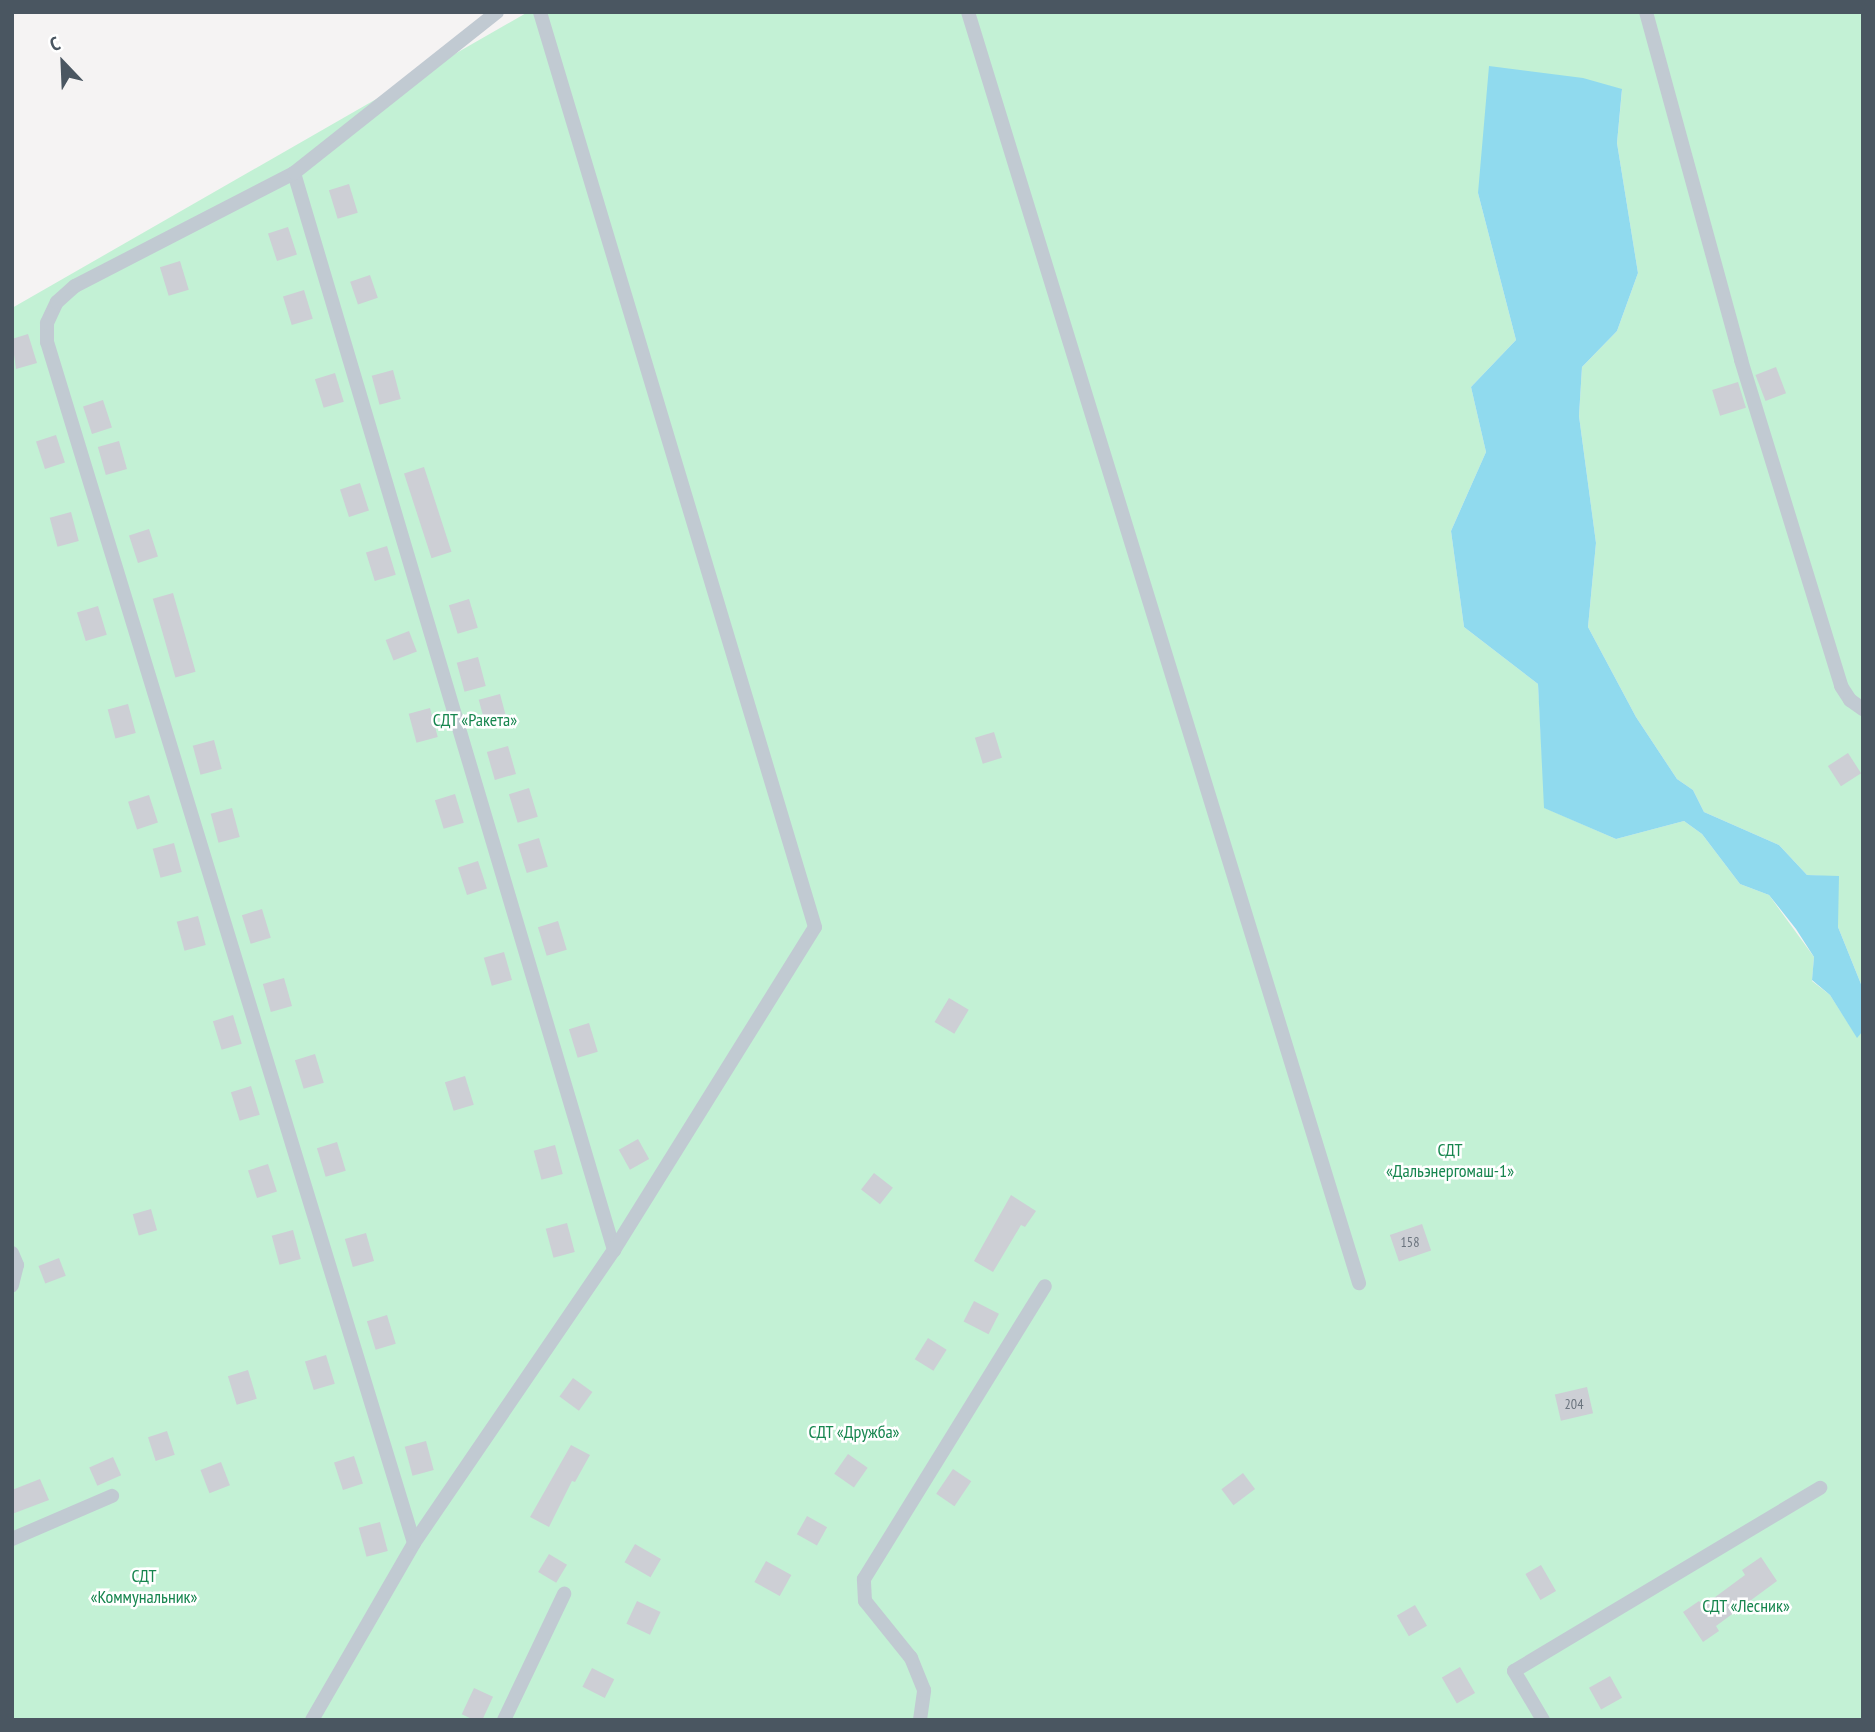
<!DOCTYPE html>
<meta charset="utf-8">
<style>
body{margin:0}
#map{position:relative;width:1875px;height:1732px;overflow:hidden;background:#f5f3f3;font-family:"PT Sans Narrow",sans-serif}
div>[style]{position:absolute}
.green>*{inset:0;background:#c3f1d5}
.water>*{inset:0;background:#90daee}
.building>*{inset:0;background:#cdcfd5;transform-origin:0 0}
.service>*{height:14px;margin:-7px;padding:0 7px;transform-origin:7px;border-radius:7px;background:#c1cad2}
span{translate:-50% -50%;white-space:nowrap;text-align:center;line-height:1.15;-webkit-text-stroke:5px #fff;paint-order:stroke}
.number-label{font-size:14px;color:#6b747e}
.number-label span{-webkit-text-stroke-width:0}
.park-label{font-size:18px;color:#17864f}
.frame{position:absolute;inset:0;border:14px solid #4a5661;pointer-events:none}
.north{position:absolute;left:28px;top:28px;width:70px;height:70px;-webkit-text-stroke:5px #fff;paint-order:stroke;rotate:337deg;font-size:19px;font-weight:700;line-height:28px;text-align:center;color:#4a5661}
.north::after{content:'';display:block;margin:auto;width:24px;height:32px;background:#4a5661;clip-path:polygon(50% 0,100% 100%,50% 72%,0 100%)}
</style>
<div id="map">
<div class="green">
<i style="clip-path:polygon(528px 12px,1863px 12px,1863px 989px,1838px 927px,1838px 877px,1807px 875px,1779px 845px,1704px 812px,1693px 790px,1677px 779px,1636px 717px,1588px 627px,1596px 543px,1579px 416px,1582px 367px,1617px 331px,1638px 273px,1617px 143px,1622px 90px,1478px 193px,1516px 340px,1471px 387px,1486px 452px,1451px 531px,1464px 627px,1538px 684px,1545px 808px,1616px 839px,1684px 821px,1702px 834px,1740px 884px,1769px 895px,1814px 957px,1812px 981px,1830px 995px,1857px 1037px,1863px 1031px,1863px 1720px,12px 1720px,12px 308px)"></i>
</div>
<div class="water">
<i style="clip-path:polygon(1489px 66px,1583px 78px,1622px 89px,1617px 143px,1638px 273px,1617px 331px,1582px 367px,1579px 416px,1596px 543px,1588px 627px,1636px 717px,1677px 779px,1693px 790px,1704px 812px,1779px 845px,1807px 875px,1839px 876px,1838px 927px,1863px 989px,1863px 1031px,1857px 1038px,1830px 995px,1812px 980px,1814px 957px,1796px 929px,1769px 895px,1740px 884px,1702px 834px,1684px 821px,1616px 839px,1544px 808px,1538px 684px,1464px 627px,1451px 531px,1486px 452px,1471px 387px,1516px 340px,1478px 193px)"></i>
</div>
<div class="building">
<i style="left:349px;top:184px;width:30px;height:21px;rotate:73deg"></i>
<i style="left:288px;top:227px;width:29px;height:21px;rotate:72deg"></i>
<i style="left:180px;top:261px;width:30px;height:21px;rotate:73deg"></i>
<i style="left:370px;top:275px;width:24px;height:21px;rotate:71deg"></i>
<i style="left:304px;top:290px;width:30px;height:22px;rotate:73deg"></i>
<i style="clip-path:polygon(28px 334px,37px 363px,16px 369px,12px 339px)"></i>
<i style="left:1776px;top:367px;width:28px;height:22px;rotate:69deg"></i>
<i style="left:393px;top:370px;width:30px;height:22px;rotate:75deg"></i>
<i style="left:335px;top:373px;width:30px;height:21px;rotate:73deg"></i>
<i style="left:1738px;top:382px;width:27px;height:27px;rotate:73deg"></i>
<i style="left:103px;top:400px;width:29px;height:21px;rotate:72deg"></i>
<i style="left:56px;top:435px;width:29px;height:21px;rotate:72deg"></i>
<i style="left:119px;top:441px;width:29px;height:22px;rotate:74deg"></i>
<i style="left:424px;top:467px;width:89px;height:21px;rotate:72deg"></i>
<i style="left:360px;top:483px;width:29px;height:21px;rotate:72deg"></i>
<i style="left:71px;top:512px;width:30px;height:22px;rotate:75deg"></i>
<i style="left:149px;top:529px;width:29px;height:21px;rotate:72deg"></i>
<i style="left:387px;top:546px;width:30px;height:22px;rotate:73deg"></i>
<i style="left:173px;top:593px;width:82px;height:21px;rotate:74deg"></i>
<i style="left:469px;top:599px;width:30px;height:21px;rotate:73deg"></i>
<i style="left:98px;top:606px;width:30px;height:22px;rotate:73deg"></i>
<i style="left:409px;top:631px;width:22px;height:25px;rotate:69deg"></i>
<i style="left:478px;top:657px;width:30px;height:22px;rotate:75deg"></i>
<i style="left:500px;top:694px;width:30px;height:22px;rotate:75deg"></i>
<i style="left:128px;top:704px;width:30px;height:21px;rotate:75deg"></i>
<i style="left:430px;top:708px;width:30px;height:22px;rotate:75deg"></i>
<i style="left:994px;top:732px;width:27px;height:20px;rotate:73deg"></i>
<i style="left:214px;top:740px;width:30px;height:22px;rotate:75deg"></i>
<i style="left:508px;top:746px;width:29px;height:22px;rotate:74deg"></i>
<i style="left:1848px;top:753px;width:24px;height:24px;rotate:57deg"></i>
<i style="left:529px;top:788px;width:30px;height:21px;rotate:73deg"></i>
<i style="left:455px;top:794px;width:30px;height:21px;rotate:73deg"></i>
<i style="left:149px;top:795px;width:29px;height:22px;rotate:72deg"></i>
<i style="left:232px;top:808px;width:30px;height:22px;rotate:75deg"></i>
<i style="left:539px;top:838px;width:30px;height:22px;rotate:73deg"></i>
<i style="left:174px;top:843px;width:30px;height:22px;rotate:75deg"></i>
<i style="left:478px;top:861px;width:29px;height:21px;rotate:72deg"></i>
<i style="left:262px;top:909px;width:30px;height:21px;rotate:73deg"></i>
<i style="left:198px;top:916px;width:30px;height:22px;rotate:75deg"></i>
<i style="left:558px;top:921px;width:30px;height:21px;rotate:73deg"></i>
<i style="left:504px;top:952px;width:29px;height:21px;rotate:74deg"></i>
<i style="left:284px;top:978px;width:29px;height:22px;rotate:74deg"></i>
<i style="left:949px;top:998px;width:23px;height:28px;rotate:31deg"></i>
<i style="left:233px;top:1015px;width:30px;height:21px;rotate:73deg"></i>
<i style="left:589px;top:1023px;width:30px;height:21px;rotate:73deg"></i>
<i style="left:315px;top:1054px;width:30px;height:21px;rotate:73deg"></i>
<i style="left:465px;top:1076px;width:30px;height:21px;rotate:73deg"></i>
<i style="left:251px;top:1086px;width:30px;height:21px;rotate:73deg"></i>
<i style="left:638px;top:1139px;width:23px;height:22px;rotate:61deg"></i>
<i style="left:337px;top:1142px;width:30px;height:21px;rotate:73deg"></i>
<i style="left:555px;top:1145px;width:30px;height:22px;rotate:75deg"></i>
<i style="left:268px;top:1164px;width:29px;height:21px;rotate:72deg"></i>
<i style="left:874px;top:1173px;width:24px;height:21px;rotate:38deg"></i>
<i style="clip-path:polygon(1011px 1195px,1036px 1211px,1025px 1227px,1021px 1225px,993px 1272px,974px 1261px)"></i>
<i style="left:151px;top:1209px;width:22px;height:19px;rotate:74deg"></i>
<i style="left:567px;top:1223px;width:30px;height:22px;rotate:75deg"></i>
<i style="left:1422px;top:1224px;width:28px;height:34px;rotate:71deg"></i>
<i style="left:293px;top:1230px;width:30px;height:22px;rotate:75deg"></i>
<i style="left:366px;top:1233px;width:29px;height:22px;rotate:74deg"></i>
<i style="left:59px;top:1258px;width:19px;height:22px;rotate:69deg"></i>
<i style="left:974px;top:1301px;width:28px;height:23px;rotate:27deg"></i>
<i style="left:387px;top:1315px;width:30px;height:21px;rotate:73deg"></i>
<i style="left:928px;top:1338px;width:22px;height:25px;rotate:32deg"></i>
<i style="left:326px;top:1355px;width:30px;height:22px;rotate:73deg"></i>
<i style="left:248px;top:1370px;width:30px;height:21px;rotate:73deg"></i>
<i style="left:573px;top:1378px;width:24px;height:23px;rotate:36deg"></i>
<i style="left:1587px;top:1387px;width:27px;height:33px;rotate:77deg"></i>
<i style="left:167px;top:1431px;width:25px;height:20px;rotate:72deg"></i>
<i style="left:426px;top:1441px;width:30px;height:22px;rotate:75deg"></i>
<i style="clip-path:polygon(571px 1445px,590px 1455px,575px 1482px,572px 1481px,549px 1527px,530px 1517px)"></i>
<i style="left:848px;top:1454px;width:24px;height:24px;rotate:35deg"></i>
<i style="left:354px;top:1456px;width:29px;height:21px;rotate:72deg"></i>
<i style="left:113px;top:1457px;width:20px;height:26px;rotate:66deg"></i>
<i style="left:221px;top:1462px;width:25px;height:22px;rotate:69deg"></i>
<i style="left:953px;top:1469px;width:22px;height:30px;rotate:34deg"></i>
<i style="left:1243px;top:1473px;width:20px;height:27px;rotate:53deg"></i>
<i style="clip-path:polygon(40px 1479px,49px 1500px,12px 1514px,12px 1490px)"></i>
<i style="left:807px;top:1516px;width:23px;height:21px;rotate:29deg"></i>
<i style="left:380px;top:1522px;width:30px;height:22px;rotate:75deg"></i>
<i style="left:635px;top:1544px;width:30px;height:21px;rotate:30deg"></i>
<i style="left:549px;top:1554px;width:21px;height:21px;rotate:31deg"></i>
<i style="clip-path:polygon(1761px 1557px,1777px 1581px,1716px 1626px,1719px 1631px,1703px 1642px,1683px 1612px,1699px 1601px,1703px 1606px,1745px 1575px,1742px 1570px)"></i>
<i style="left:766px;top:1561px;width:29px;height:24px;rotate:29deg"></i>
<i style="left:1541px;top:1565px;width:30px;height:18px;rotate:60deg"></i>
<i style="left:637px;top:1601px;width:26px;height:25px;rotate:25deg"></i>
<i style="left:1415px;top:1605px;width:24px;height:21px;rotate:60deg"></i>
<i style="left:1460px;top:1667px;width:30px;height:21px;rotate:60deg"></i>
<i style="left:592px;top:1668px;width:25px;height:21px;rotate:27deg"></i>
<i style="left:1610px;top:1676px;width:25px;height:24px;rotate:61deg"></i>
<i style="left:474px;top:1688px;width:21px;height:29px;rotate:25deg"></i>
</div>
<div class="service">
<i style="left:968px;top:12px;width:1330px;rotate:72.9deg"></i>
<i style="left:1646px;top:12px;width:361px;rotate:74.7deg"></i>
<i style="left:1741px;top:360px;width:341px;rotate:72.9deg"></i>
<i style="left:1841px;top:686px;width:17px;rotate:57deg"></i>
<i style="left:1850px;top:700px;width:16px;rotate:35deg"></i>
<i style="left:294px;top:173px;width:1124px;rotate:73.45deg"></i>
<i style="left:12px;top:1253px;width:13px;rotate:67deg"></i>
<i style="left:17px;top:1265px;width:21px;rotate:104deg"></i>
<i style="left:12px;top:1539px;width:109px;rotate:-23.3deg"></i>
<i style="left:414px;top:1543px;width:1256px;rotate:-106.99deg"></i>
<i style="left:47px;top:342px;width:19px;rotate:-90deg"></i>
<i style="left:47px;top:323px;width:23px;rotate:-65deg"></i>
<i style="left:57px;top:302px;width:24px;rotate:-42deg"></i>
<i style="left:75px;top:286px;width:246px;rotate:-27.3deg"></i>
<i style="left:294px;top:173px;width:259px;rotate:-38.4deg"></i>
<i style="left:312px;top:1720px;width:204px;rotate:-60deg"></i>
<i style="left:414px;top:1543px;width:355px;rotate:-55.7deg"></i>
<i style="left:614px;top:1250px;width:380px;rotate:-58.1deg"></i>
<i style="left:815px;top:927px;width:955px;rotate:-106.73deg"></i>
<i style="left:504px;top:1720px;width:140px;rotate:-64.5deg"></i>
<i style="left:920px;top:1720px;width:30px;rotate:-82deg"></i>
<i style="left:924px;top:1690px;width:35px;rotate:-112deg"></i>
<i style="left:911px;top:1658px;width:73px;rotate:-128.9deg"></i>
<i style="left:865px;top:1601px;width:22px;rotate:-93deg"></i>
<i style="left:864px;top:1579px;width:344px;rotate:-58.3deg"></i>
<i style="left:1543px;top:1720px;width:57px;rotate:-120.6deg"></i>
<i style="left:1514px;top:1671px;width:357px;rotate:-30.9deg"></i>
</div>
<div class="number-label">
<span style="left:1410px;top:1242px">158</span>
<span style="left:1574px;top:1404px">204</span>
</div>
<div class="park-label">
<span style="left:475px;top:720px">СДТ «Ракета»</span>
<span style="left:1450px;top:1161px">СДТ<br>«Дальэнергомаш-1»</span>
<span style="left:854px;top:1432px">СДТ «Дружба»</span>
<span style="left:144px;top:1587px">СДТ<br>«Коммунальник»</span>
<span style="left:1746px;top:1606px">СДТ «Лесник»</span>
</div>
<div class="frame"></div>
<div class="north">С</div>
</div>
